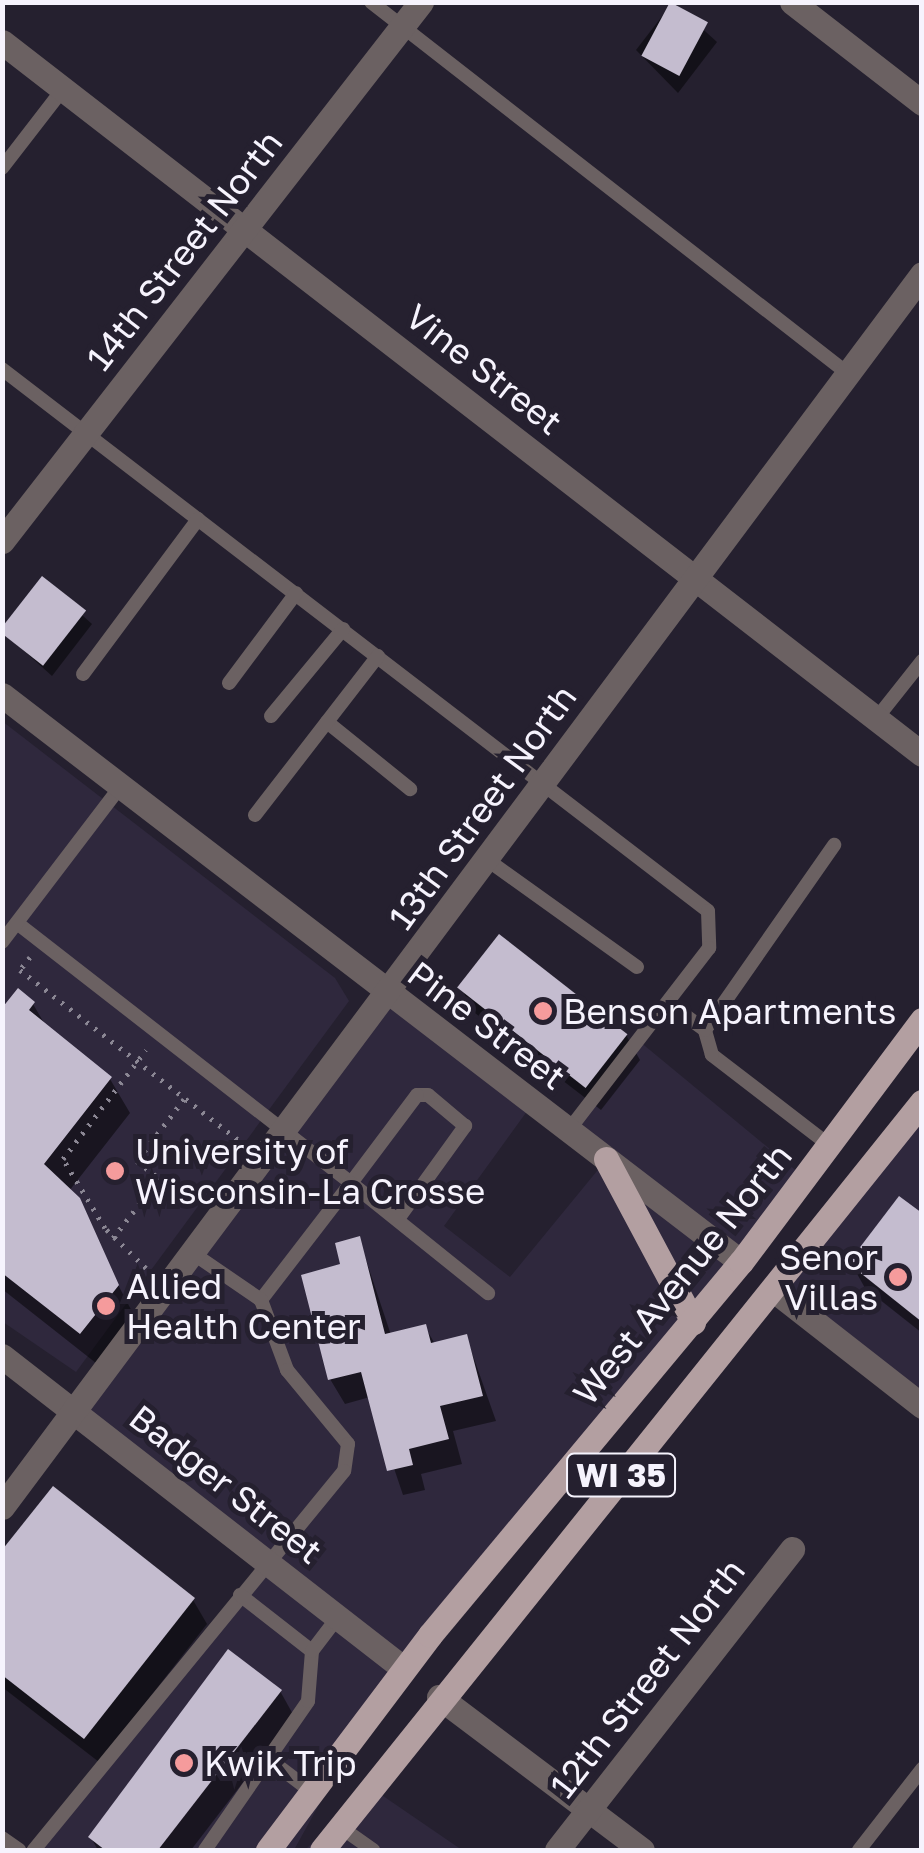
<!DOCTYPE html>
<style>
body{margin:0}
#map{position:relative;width:924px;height:1853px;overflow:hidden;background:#25202f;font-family:"Golos Text",sans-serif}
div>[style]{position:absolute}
.built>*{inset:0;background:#2f283d}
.shadow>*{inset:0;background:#0007}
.building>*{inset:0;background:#c4bccf;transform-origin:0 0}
.path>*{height:5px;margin-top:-2.5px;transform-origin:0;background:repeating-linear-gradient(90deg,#8b8794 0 2.5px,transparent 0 10.5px)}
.service>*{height:14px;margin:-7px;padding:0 7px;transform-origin:7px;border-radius:7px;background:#6b6162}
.minor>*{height:25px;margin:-12.5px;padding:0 12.5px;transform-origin:12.5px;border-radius:12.5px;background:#6b6162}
.primary>*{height:25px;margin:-12.5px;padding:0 12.5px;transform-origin:12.5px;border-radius:12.5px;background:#b39fa1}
.dots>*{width:28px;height:28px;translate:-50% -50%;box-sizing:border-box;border:5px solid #25202f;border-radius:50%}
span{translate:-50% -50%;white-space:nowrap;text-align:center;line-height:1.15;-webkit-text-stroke:10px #25202f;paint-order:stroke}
.shield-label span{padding:2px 8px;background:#25202f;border:2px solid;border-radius:8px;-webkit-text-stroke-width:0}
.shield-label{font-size:32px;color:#f6f3fd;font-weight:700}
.street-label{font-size:35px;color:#f6f3fd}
.poi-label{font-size:35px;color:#f6f3fd}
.left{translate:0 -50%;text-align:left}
.right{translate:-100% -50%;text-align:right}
.frame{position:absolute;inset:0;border:5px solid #f6f3fd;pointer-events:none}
</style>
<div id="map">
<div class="built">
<i style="clip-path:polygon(2px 721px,335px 978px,349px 1001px,76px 1372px,3px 1322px)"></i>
<i style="clip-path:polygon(386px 994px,533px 1103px,444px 1226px,510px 1277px,606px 1160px,569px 1130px,639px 1041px,805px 1178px,342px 1763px,294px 1850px,34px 1850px,267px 1561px,75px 1411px)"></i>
<i style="clip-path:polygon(921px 1102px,922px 1396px,775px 1291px)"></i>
<i style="clip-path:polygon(370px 1787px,462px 1850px,305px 1850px)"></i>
</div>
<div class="shadow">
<i style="clip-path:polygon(673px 2px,717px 42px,678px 93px,636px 50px)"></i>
<i style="clip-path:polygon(43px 580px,92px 624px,52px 676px,3px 632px)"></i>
<i style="clip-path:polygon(461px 988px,626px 1035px,640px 1060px,601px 1110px,475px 1013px)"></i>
<i style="clip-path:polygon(33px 1004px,47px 1028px,110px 1079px,130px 1113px,69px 1191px,137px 1321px,101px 1367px,2px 1289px,2px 1007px)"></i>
<i style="clip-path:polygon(922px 1216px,922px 1333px,865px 1288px,851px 1263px)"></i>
<i style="clip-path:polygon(359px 1239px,391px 1335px,425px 1327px,435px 1344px,466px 1336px,496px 1421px,453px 1431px,462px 1464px,421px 1474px,425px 1490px,403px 1495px,370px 1397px,345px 1404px,330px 1379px,343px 1266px)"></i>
<i style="clip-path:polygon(2px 1554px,193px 1600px,207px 1624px,99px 1762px,2px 1687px)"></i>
<i style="clip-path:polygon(280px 1691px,294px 1716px,191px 1850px,98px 1850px,91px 1838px)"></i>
</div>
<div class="building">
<i style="left:670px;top:2px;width:43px;height:61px;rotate:28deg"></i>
<i style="left:42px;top:576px;width:56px;height:70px;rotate:38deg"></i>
<i style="left:499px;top:934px;width:163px;height:68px;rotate:38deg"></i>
<i style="clip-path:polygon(18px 988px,35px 1002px,29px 1010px,112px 1077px,44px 1164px,80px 1198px,119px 1285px,80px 1334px,2px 1273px,2px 1008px)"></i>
<i style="clip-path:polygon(899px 1196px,922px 1213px,922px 1322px,848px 1263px)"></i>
<i style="clip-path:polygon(360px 1236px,385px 1334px,426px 1324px,431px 1343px,467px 1334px,483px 1396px,440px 1406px,449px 1439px,409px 1449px,413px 1465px,387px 1471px,361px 1372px,328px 1380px,301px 1275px,340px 1264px,335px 1243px)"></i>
<i style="clip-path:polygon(53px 1486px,195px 1598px,84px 1739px,2px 1675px,2px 1550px)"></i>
<i style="clip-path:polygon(228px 1649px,282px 1690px,158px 1850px,105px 1850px,88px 1837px)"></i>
</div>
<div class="path">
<i style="left:30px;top:957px;width:16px;rotate:128deg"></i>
<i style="left:20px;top:970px;width:280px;rotate:37.9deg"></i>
<i style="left:184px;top:1099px;width:78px;rotate:127.2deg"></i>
<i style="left:137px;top:1161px;width:71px;rotate:38.2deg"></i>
<i style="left:113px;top:1238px;width:75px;rotate:-52.1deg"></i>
<i style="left:146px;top:1268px;width:57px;rotate:-135.7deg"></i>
<i style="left:105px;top:1228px;width:81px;rotate:-121.3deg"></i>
<i style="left:63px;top:1159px;width:137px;rotate:-52.7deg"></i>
</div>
<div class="service">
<i style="left:371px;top:2px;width:604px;rotate:37.93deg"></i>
<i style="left:2px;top:168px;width:100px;rotate:-52.3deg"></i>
<i style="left:2px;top:369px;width:890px;rotate:37.51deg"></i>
<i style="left:708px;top:911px;width:37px;rotate:88deg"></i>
<i style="left:709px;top:948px;width:230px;rotate:127.6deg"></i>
<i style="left:83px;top:674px;width:193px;rotate:-53.4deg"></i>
<i style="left:229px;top:683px;width:112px;rotate:-53.3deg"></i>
<i style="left:271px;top:716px;width:113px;rotate:-50.4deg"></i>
<i style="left:876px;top:719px;width:74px;rotate:-51.6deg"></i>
<i style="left:327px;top:722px;width:107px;rotate:38.9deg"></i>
<i style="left:255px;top:815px;width:201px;rotate:-52.3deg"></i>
<i style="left:489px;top:861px;width:182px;rotate:35.6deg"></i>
<i style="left:17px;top:923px;width:423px;rotate:37.9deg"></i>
<i style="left:351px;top:1183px;width:148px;rotate:127.6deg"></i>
<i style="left:261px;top:1300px;width:75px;rotate:69.6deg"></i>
<i style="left:287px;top:1370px;width:96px;rotate:50.5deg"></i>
<i style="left:348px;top:1444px;width:27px;rotate:98deg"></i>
<i style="left:344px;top:1471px;width:490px;rotate:129.3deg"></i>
<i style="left:2px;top:942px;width:195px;rotate:-52.7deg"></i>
<i style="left:668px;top:1003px;width:46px;rotate:36.1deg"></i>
<i style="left:829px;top:1145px;width:148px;rotate:-142.4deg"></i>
<i style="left:712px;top:1055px;width:26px;rotate:-106deg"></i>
<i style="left:705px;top:1030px;width:226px;rotate:-55.1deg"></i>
<i style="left:398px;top:1219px;width:115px;rotate:-54.2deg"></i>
<i style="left:465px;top:1126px;width:48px;rotate:-140deg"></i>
<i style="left:428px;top:1095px;width:11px;rotate:180deg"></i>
<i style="left:417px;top:1095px;width:110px;rotate:126.9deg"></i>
<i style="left:351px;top:1183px;width:176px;rotate:38.8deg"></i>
<i style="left:191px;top:1252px;width:85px;rotate:34.4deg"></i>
<i style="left:240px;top:1595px;width:91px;rotate:37.9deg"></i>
<i style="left:270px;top:1760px;width:53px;rotate:37.3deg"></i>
<i style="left:339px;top:1826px;width:42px;rotate:35.2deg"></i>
<i style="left:2px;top:1838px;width:21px;rotate:35deg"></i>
<i style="left:205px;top:1850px;width:181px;rotate:-55.3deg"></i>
<i style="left:308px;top:1701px;width:50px;rotate:-85.4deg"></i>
<i style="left:312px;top:1651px;width:43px;rotate:-52.6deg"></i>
<i style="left:859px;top:1850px;width:103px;rotate:-52.1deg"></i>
</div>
<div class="minor">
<i style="left:792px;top:2px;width:165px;rotate:37.8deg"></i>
<i style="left:2px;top:42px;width:1163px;rotate:37.74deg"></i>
<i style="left:2px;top:541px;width:683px;rotate:-52.14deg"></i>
<i style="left:2px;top:695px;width:931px;rotate:37.5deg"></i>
<i style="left:775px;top:1291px;width:187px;rotate:38deg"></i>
<i style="left:2px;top:1356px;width:509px;rotate:37.9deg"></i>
<i style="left:2px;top:1507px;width:1538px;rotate:-53.27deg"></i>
<i style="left:439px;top:1697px;width:254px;rotate:37deg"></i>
<i style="left:557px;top:1850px;width:382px;rotate:-52deg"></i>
</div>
<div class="primary">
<i style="left:606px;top:1159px;width:185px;rotate:61.9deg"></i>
<i style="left:268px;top:1850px;width:269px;rotate:-53deg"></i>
<i style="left:430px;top:1635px;width:486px;rotate:-50.2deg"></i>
<i style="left:741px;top:1262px;width:302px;rotate:-53.2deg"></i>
<i style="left:322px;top:1850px;width:959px;rotate:-51.27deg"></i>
</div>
<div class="dots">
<i style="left:543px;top:1011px;background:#f59b9c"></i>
<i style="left:115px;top:1171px;background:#f59b9c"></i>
<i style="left:898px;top:1277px;background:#f59b9c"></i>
<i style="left:106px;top:1306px;background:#f59b9c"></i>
<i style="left:184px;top:1763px;background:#f59b9c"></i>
</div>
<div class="shield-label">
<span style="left:621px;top:1475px">WI 35</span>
</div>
<div class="street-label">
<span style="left:184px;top:250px;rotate:-52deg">14th Street North</span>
<span style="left:484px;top:369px;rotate:38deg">Vine Street</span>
<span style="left:482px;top:807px;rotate:-54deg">13th Street North</span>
<span style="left:487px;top:1025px;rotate:37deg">Pine Street</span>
<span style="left:682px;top:1274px;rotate:-51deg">West Avenue North</span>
<span style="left:226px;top:1484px;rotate:38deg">Badger Street</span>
<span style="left:647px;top:1678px;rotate:-52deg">12th Street North</span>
</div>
<div class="poi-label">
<span class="left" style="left:563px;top:1011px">Benson Apartments</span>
<span class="left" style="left:135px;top:1171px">University of<br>Wisconsin-La Crosse</span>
<span class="right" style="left:878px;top:1277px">Senor<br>Villas</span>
<span class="left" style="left:126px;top:1306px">Allied<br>Health Center</span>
<span class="left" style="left:204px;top:1763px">Kwik Trip</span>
</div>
<div class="frame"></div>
</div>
